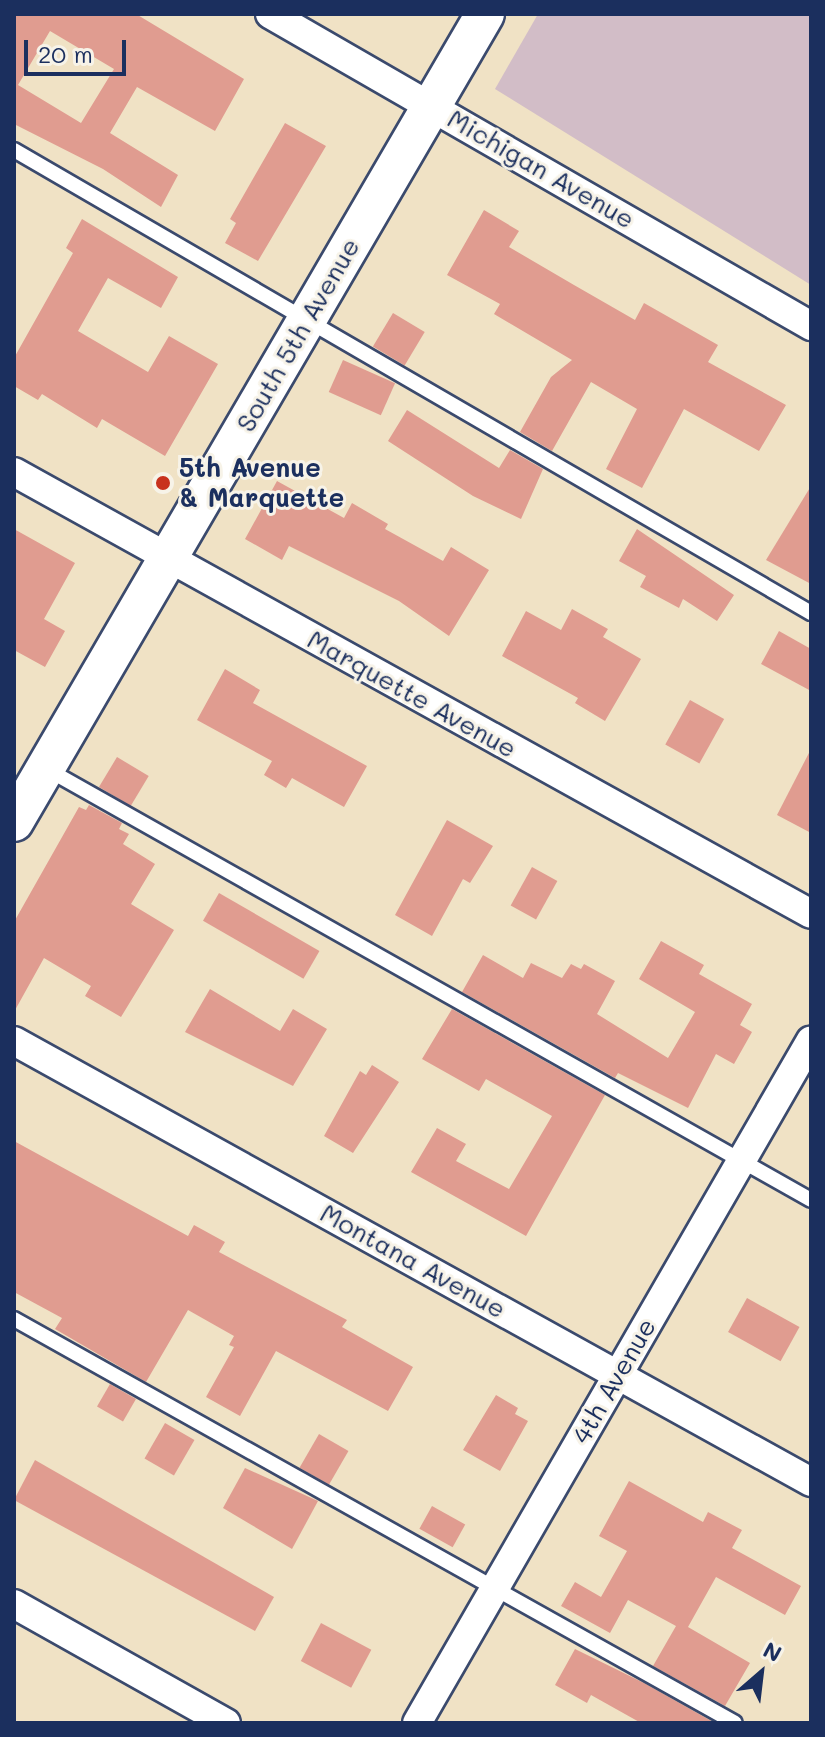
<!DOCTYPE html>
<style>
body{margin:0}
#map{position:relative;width:825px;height:1737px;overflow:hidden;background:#f0e2c5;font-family:Mali,sans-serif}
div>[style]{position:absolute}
.industrial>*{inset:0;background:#d2bdc7}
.building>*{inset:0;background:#e09c90;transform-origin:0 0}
.roads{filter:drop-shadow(2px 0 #3b4a6d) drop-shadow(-2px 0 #3b4a6d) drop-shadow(0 2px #3b4a6d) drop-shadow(0 -2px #3b4a6d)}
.lane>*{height:14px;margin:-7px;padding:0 7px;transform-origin:7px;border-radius:7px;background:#fff}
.street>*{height:28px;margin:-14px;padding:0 14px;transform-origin:14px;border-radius:14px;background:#fff}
.secondary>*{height:38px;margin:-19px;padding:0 19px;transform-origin:19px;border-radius:19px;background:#fff}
.dots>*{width:22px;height:22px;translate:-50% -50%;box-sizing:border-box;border:4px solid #f7f3e8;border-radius:50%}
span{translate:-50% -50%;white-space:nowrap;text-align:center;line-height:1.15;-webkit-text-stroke:6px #f7f3e8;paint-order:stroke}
.street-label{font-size:26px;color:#1b2f5e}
.poi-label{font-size:26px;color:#1b2f5e;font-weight:700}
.left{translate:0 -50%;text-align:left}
.frame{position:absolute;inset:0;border:16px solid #1b2f5e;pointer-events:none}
.north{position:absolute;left:721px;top:1633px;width:80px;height:80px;-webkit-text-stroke:6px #f7f3e8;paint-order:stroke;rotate:28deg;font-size:22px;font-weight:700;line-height:32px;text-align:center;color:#1b2f5e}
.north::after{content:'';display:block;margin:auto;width:28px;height:36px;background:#1b2f5e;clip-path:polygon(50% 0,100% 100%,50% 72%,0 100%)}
.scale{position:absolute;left:24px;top:40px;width:102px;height:36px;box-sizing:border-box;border:4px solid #1b2f5e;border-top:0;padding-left:10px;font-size:24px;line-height:28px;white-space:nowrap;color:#1b2f5e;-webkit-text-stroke:6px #f7f3e8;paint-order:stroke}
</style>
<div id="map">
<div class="industrial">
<i style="clip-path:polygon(538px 14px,811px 14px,811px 285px,495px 89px)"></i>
</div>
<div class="building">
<i style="clip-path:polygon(evenodd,14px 14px,136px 14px,244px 79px,215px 131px,137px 87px,110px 133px,178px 175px,161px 207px,103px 169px,14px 124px,14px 14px,50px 31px,114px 69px,81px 123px,18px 85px,50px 31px)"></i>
<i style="clip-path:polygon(285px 123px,326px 146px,258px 261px,225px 243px,236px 223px,230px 219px)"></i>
<i style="clip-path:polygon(484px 210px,519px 231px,509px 247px,574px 285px,635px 320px,644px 303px,718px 345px,708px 362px,786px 405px,759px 451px,684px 409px,642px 488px,606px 469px,637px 409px,591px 382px,552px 451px,520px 432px,551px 377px,572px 360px,494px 314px,500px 304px,447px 275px)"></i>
<i style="clip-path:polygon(82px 219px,178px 277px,161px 308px,108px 278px,78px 331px,148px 372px,169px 336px,218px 364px,165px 456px,102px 419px,97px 428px,42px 394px,38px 400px,14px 386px,14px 358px,73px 253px,66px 248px)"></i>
<i style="left:393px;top:313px;width:37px;height:39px;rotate:31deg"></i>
<i style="left:343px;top:360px;width:57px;height:35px;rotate:24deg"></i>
<i style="clip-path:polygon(407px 410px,499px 468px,510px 450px,543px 469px,521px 519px,473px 496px,388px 441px)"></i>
<i style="clip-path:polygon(277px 481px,344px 518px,352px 503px,388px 524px,385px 529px,443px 561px,451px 547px,489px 570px,449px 636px,399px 601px,289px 546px,282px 560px,245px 539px)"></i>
<i style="clip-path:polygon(811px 486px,811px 584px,766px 560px)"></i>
<i style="clip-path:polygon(14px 529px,75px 563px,44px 619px,65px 631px,45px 667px,14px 650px)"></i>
<i style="clip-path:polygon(637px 529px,734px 595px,717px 621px,683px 599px,679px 608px,640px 587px,646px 576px,619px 561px)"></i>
<i style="clip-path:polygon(572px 609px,608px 629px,603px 637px,641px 659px,605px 721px,575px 703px,578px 698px,502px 656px,526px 611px,561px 630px)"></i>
<i style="clip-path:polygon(779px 631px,811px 649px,811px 691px,761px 664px)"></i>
<i style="clip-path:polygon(225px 669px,260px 690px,253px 703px,367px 766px,344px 807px,292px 778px,286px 788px,264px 775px,272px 761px,197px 720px)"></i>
<i style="left:690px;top:700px;width:39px;height:51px;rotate:29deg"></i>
<i style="clip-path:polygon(811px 749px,811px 833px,777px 815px)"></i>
<i style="left:117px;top:757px;width:37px;height:35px;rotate:31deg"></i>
<i style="clip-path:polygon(89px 805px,122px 823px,119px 829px,129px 834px,123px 844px,155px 864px,131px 904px,174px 930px,121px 1017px,85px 996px,91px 986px,44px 958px,14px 1012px,14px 922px,79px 807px,86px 810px)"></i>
<i style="clip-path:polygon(447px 820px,493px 846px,470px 883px,463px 879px,432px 936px,395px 915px)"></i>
<i style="left:532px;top:867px;width:29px;height:44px;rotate:29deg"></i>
<i style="left:219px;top:893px;width:116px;height:32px;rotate:30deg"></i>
<i style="clip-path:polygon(661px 941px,704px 965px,699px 974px,752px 1004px,740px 1025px,752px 1032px,734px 1064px,716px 1054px,688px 1108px,618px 1073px,615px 1078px,462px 992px,483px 955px,523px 978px,531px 963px,562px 978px,571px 964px,581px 969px,584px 964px,615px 981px,597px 1014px,668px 1058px,695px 1012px,639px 979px)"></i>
<i style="clip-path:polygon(210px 989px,280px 1031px,293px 1009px,327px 1029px,293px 1086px,185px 1032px)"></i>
<i style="clip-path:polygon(452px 1009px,605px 1095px,526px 1236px,411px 1172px,437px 1128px,466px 1144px,456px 1161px,509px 1189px,552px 1116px,486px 1079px,479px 1091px,422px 1059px)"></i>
<i style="clip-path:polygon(372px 1065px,399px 1082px,353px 1153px,324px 1136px,360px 1071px,366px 1075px)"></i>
<i style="clip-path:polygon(14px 1141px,188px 1236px,194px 1225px,225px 1242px,219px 1252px,347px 1320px,342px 1327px,413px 1367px,388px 1411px,276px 1351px,240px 1416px,206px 1397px,234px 1347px,229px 1345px,234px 1336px,188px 1310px,146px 1382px,55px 1329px,62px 1318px,14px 1292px)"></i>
<i style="left:747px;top:1298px;width:60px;height:39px;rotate:29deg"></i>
<i style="left:110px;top:1384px;width:30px;height:26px;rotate:30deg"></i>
<i style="clip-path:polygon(496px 1395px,518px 1408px,515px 1414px,528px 1421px,500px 1471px,463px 1450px)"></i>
<i style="left:165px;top:1423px;width:34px;height:41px;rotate:30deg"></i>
<i style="left:319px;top:1434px;width:34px;height:39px;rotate:30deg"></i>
<i style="clip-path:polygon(35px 1460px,274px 1597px,255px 1631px,14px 1500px)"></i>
<i style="clip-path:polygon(245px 1468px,318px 1501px,292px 1549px,223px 1508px)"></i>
<i style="clip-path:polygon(629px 1481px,703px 1522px,708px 1512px,742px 1530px,732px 1548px,801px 1586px,785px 1615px,716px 1577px,688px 1627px,750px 1663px,725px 1706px,653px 1666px,676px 1626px,628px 1600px,610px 1633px,561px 1606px,575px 1582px,601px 1597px,627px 1551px,599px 1536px)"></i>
<i style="left:432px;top:1506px;width:38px;height:26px;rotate:29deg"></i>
<i style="left:321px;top:1623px;width:57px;height:43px;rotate:28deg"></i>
<i style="clip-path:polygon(575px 1649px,644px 1683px,715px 1723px,641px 1723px,591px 1695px,587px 1703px,555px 1685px)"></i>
</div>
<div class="roads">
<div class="lane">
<i style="left:14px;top:150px;width:922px;rotate:30.15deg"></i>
<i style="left:45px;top:768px;width:879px;rotate:29.42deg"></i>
<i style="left:14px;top:1319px;width:826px;rotate:29.26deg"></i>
</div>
<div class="street">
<i style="left:270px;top:14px;width:625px;rotate:29.97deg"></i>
<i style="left:14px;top:472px;width:911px;rotate:29.01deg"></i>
<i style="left:14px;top:1041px;width:911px;rotate:28.96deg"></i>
<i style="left:14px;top:1604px;width:243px;rotate:29.3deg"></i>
<i style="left:417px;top:1723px;width:788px;rotate:-60.02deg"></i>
</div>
<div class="secondary">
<i style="left:14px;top:822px;width:935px;rotate:-59.76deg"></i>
</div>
</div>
<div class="dots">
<i style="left:163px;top:483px;background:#c8321e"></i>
</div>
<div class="street-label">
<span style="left:541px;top:169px;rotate:30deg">Michigan Avenue</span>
<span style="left:298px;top:335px;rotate:-60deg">South 5th Avenue</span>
<span style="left:412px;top:694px;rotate:29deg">Marquette Avenue</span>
<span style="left:413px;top:1261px;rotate:29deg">Montana Avenue</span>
<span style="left:614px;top:1381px;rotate:-60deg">4th Avenue</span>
</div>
<div class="poi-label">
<span class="left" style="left:179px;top:483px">5th Avenue<br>&amp; Marquette</span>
</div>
<div class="frame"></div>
<div class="north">N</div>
<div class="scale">20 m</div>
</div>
